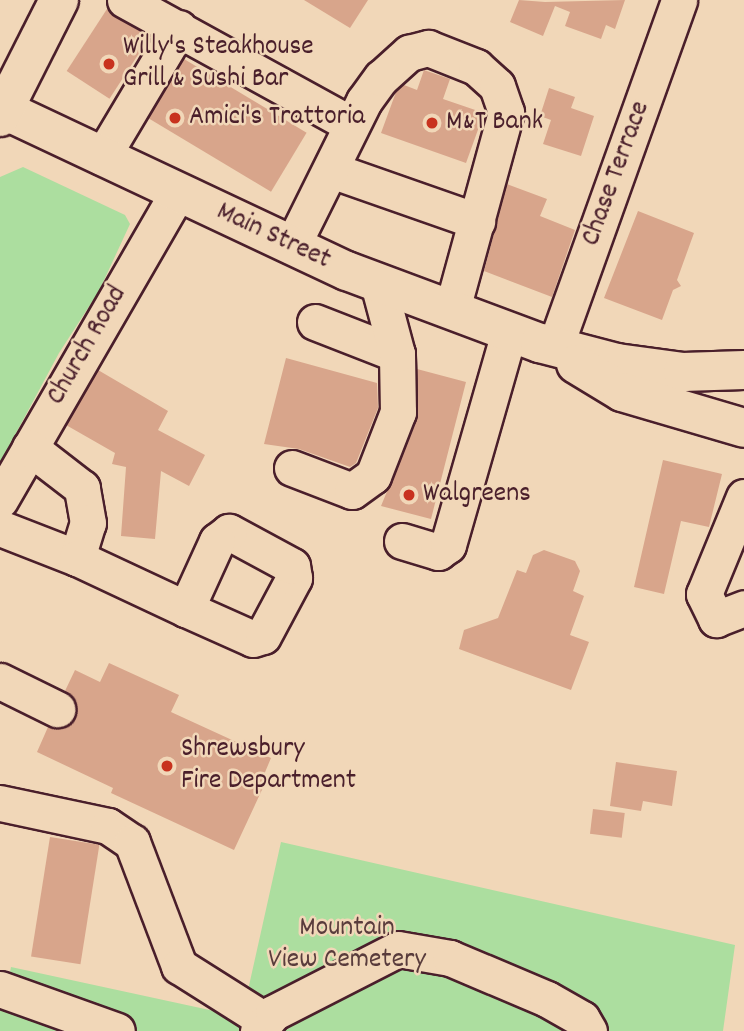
<!DOCTYPE html>
<style>
body{margin:0}
#map{position:relative;width:744px;height:1031px;overflow:hidden;background:#f1d7b8;font-family:Dekko,sans-serif}
div>[style]{position:absolute}
.green>*{inset:0;background:#acde9f}
.building>*{inset:0;background:#d8a58b;transform-origin:0 0}
.roads{filter:drop-shadow(2px 0 #4a1f2b) drop-shadow(-2px 0 #4a1f2b) drop-shadow(0 2px #4a1f2b) drop-shadow(0 -2px #4a1f2b)}
.minor>*{height:35px;margin:-17.5px;padding:0 17.5px;transform-origin:17.5px;border-radius:17.5px;background:#f1d7b8}
.major>*{height:38px;margin:-19px;padding:0 19px;transform-origin:19px;border-radius:19px;background:#f1d7b8}
.dots>*{width:19px;height:19px;translate:-50% -50%;box-sizing:border-box;border:4px solid #f1d7b8;border-radius:50%}
span{translate:-50% -50%;white-space:nowrap;text-align:center;line-height:1.15;-webkit-text-stroke:5px #f1d7b8;paint-order:stroke}
.poi-label{font-size:28px;color:#4a1f2b}
.left{translate:0 -50%;text-align:left}
.street-label{font-size:28px;color:#4a1f2b}
.park-label{font-size:28px;color:#593c3c}
</style>
<div id="map">
<div class="green">
<i style="clip-path:polygon(23px 167px,125px 215px,130px 224px,99px 291px,59px 353px,0 463px,0 177px)"></i>
<i style="clip-path:polygon(281px 842px,735px 945px,723px 1031px,0 1031px,0 991px,6px 992px,11px 967px,242px 1017px)"></i>
</div>
<div class="building">
<i style="clip-path:polygon(304px 0,368px 0,350px 28px)"></i>
<i style="clip-path:polygon(519px 0,545px 2px,625px 0,615px 29px,606px 25px,601px 39px,565px 26px,570px 12px,555px 6px,543px 36px,510px 22px)"></i>
<i style="left:107px;top:9px;width:51px;height:74px;rotate:33deg"></i>
<i style="left:184px;top:59px;width:143px;height:69px;rotate:31deg"></i>
<i style="clip-path:polygon(424px 70px,450px 79px,443px 99px,484px 113px,466px 163px,381px 133px,396px 92px,404px 85px,417px 90px)"></i>
<i style="clip-path:polygon(549px 88px,575px 97px,571px 108px,594px 116px,581px 156px,543px 144px,551px 120px,540px 116px)"></i>
<i style="clip-path:polygon(507px 184px,547px 199px,540px 216px,575px 230px,552px 297px,484px 271px)"></i>
<i style="clip-path:polygon(638px 211px,694px 233px,677px 280px,681px 286px,673px 290px,662px 320px,604px 298px)"></i>
<i style="clip-path:polygon(286px 358px,377px 383px,378px 408px,356px 463px,350px 467px,299px 449px,264px 444px)"></i>
<i style="clip-path:polygon(417px 369px,466px 382px,431px 519px,381px 506px,417px 419px)"></i>
<i style="clip-path:polygon(98px 370px,168px 411px,158px 430px,205px 455px,189px 486px,161px 471px,155px 539px,121px 536px,126px 467px,112px 464px,115px 453px,66px 425px)"></i>
<i style="clip-path:polygon(663px 460px,722px 474px,709px 527px,681px 521px,664px 594px,634px 587px)"></i>
<i style="clip-path:polygon(544px 550px,575px 561px,580px 571px,573px 591px,584px 596px,570px 635px,589px 642px,571px 690px,459px 649px,464px 630px,498px 618px,517px 570px,526px 573px,533px 555px)"></i>
<i style="clip-path:polygon(109px 663px,179px 695px,171px 712px,271px 758px,263px 777px,267px 779px,234px 850px,111px 793px,113px 788px,37px 752px,48px 727px,68px 726px,75px 717px,74px 698px,65px 691px,75px 670px,100px 682px)"></i>
<i style="clip-path:polygon(616px 762px,677px 771px,672px 806px,643px 801px,641px 811px,610px 806px)"></i>
<i style="left:593px;top:809px;width:32px;height:25px;rotate:7deg"></i>
<i style="left:50px;top:837px;width:50px;height:121px;rotate:9deg"></i>
</div>
<div class="roads">
<div class="minor">
<i style="left:125px;top:0;width:258px;rotate:28.8deg"></i>
<i style="left:102px;top:157px;width:150px;rotate:-59.2deg"></i>
<i style="left:331px;top:170px;width:155px;rotate:19.3deg"></i>
<i style="left:292px;top:246px;width:162px;rotate:-63.6deg"></i>
<i style="left:364px;top:101px;width:29px;rotate:-54deg"></i>
<i style="left:381px;top:78px;width:38px;rotate:-42deg"></i>
<i style="left:409px;top:53px;width:20px;rotate:-15deg"></i>
<i style="left:428px;top:48px;width:52px;rotate:21.6deg"></i>
<i style="left:476px;top:67px;width:28px;rotate:42deg"></i>
<i style="left:497px;top:86px;width:28px;rotate:71deg"></i>
<i style="left:506px;top:112px;width:205px;rotate:105.3deg"></i>
<i style="left:315px;top:322px;width:88px;rotate:21.3deg"></i>
<i style="left:555px;top:347px;width:368px;rotate:-70.3deg"></i>
<i style="left:292px;top:468px;width:64px;rotate:21deg"></i>
<i style="left:352px;top:491px;width:26px;rotate:-36deg"></i>
<i style="left:373px;top:476px;width:69px;rotate:-68.7deg"></i>
<i style="left:398px;top:412px;width:58px;rotate:-91deg"></i>
<i style="left:397px;top:354px;width:73px;rotate:-105deg"></i>
<i style="left:744px;top:497px;width:105px;rotate:112.4deg"></i>
<i style="left:704px;top:594px;width:28px;rotate:64deg"></i>
<i style="left:716px;top:619px;width:30px;rotate:-21deg"></i>
<i style="left:0;top:500px;width:354px;rotate:-60deg"></i>
<i style="left:0;top:528px;width:83px;rotate:21.3deg"></i>
<i style="left:77px;top:558px;width:37px;rotate:-73deg"></i>
<i style="left:88px;top:523px;width:36px;rotate:-100deg"></i>
<i style="left:82px;top:488px;width:66px;rotate:-142.4deg"></i>
<i style="left:402px;top:541px;width:38px;rotate:17deg"></i>
<i style="left:438px;top:552px;width:12px;rotate:-35deg"></i>
<i style="left:448px;top:545px;width:222px;rotate:-74deg"></i>
<i style="left:77px;top:558px;width:120px;rotate:25.1deg"></i>
<i style="left:186px;top:609px;width:73px;rotate:24.1deg"></i>
<i style="left:253px;top:639px;width:10px;rotate:-17deg"></i>
<i style="left:263px;top:636px;width:66px;rotate:-61.9deg"></i>
<i style="left:294px;top:578px;width:12px;rotate:-99deg"></i>
<i style="left:292px;top:566px;width:72px;rotate:-151.6deg"></i>
<i style="left:229px;top:532px;width:15px;rotate:143deg"></i>
<i style="left:217px;top:541px;width:75px;rotate:114.5deg"></i>
<i style="left:0;top:681px;width:64px;rotate:26.2deg"></i>
<i style="left:0;top:803px;width:110px;rotate:12deg"></i>
<i style="left:108px;top:826px;width:29px;rotate:34deg"></i>
<i style="left:132px;top:842px;width:133px;rotate:69.2deg"></i>
<i style="left:179px;top:966px;width:103px;rotate:32.3deg"></i>
<i style="left:0;top:989px;width:124px;rotate:19.7deg"></i>
<i style="left:258px;top:1031px;width:23px;rotate:-50deg"></i>
<i style="left:273px;top:1013px;width:140px;rotate:-27.1deg"></i>
<i style="left:398px;top:949px;width:53px;rotate:9.8deg"></i>
<i style="left:450px;top:958px;width:105px;rotate:22.9deg"></i>
<i style="left:547px;top:999px;width:40px;rotate:29.7deg"></i>
<i style="left:582px;top:1019px;width:14px;rotate:60deg"></i>
</div>
<div class="major">
<i style="left:0;top:108px;width:383px;rotate:25.2deg"></i>
<i style="left:347px;top:271px;width:206px;rotate:20.5deg"></i>
<i style="left:540px;top:343px;width:80px;rotate:14.6deg"></i>
<i style="left:617px;top:363px;width:67px;rotate:7.8deg"></i>
<i style="left:683px;top:372px;width:61px;rotate:-1.9deg"></i>
<i style="left:0;top:117px;width:131px;rotate:-63.2deg"></i>
<i style="left:576px;top:364px;width:54px;rotate:31.3deg"></i>
<i style="left:622px;top:392px;width:127px;rotate:16.4deg"></i>
</div>
</div>
<div class="dots">
<i style="left:109px;top:64px;background:#c8321e"></i>
<i style="left:175px;top:118px;background:#c8321e"></i>
<i style="left:432px;top:123px;background:#c8321e"></i>
<i style="left:409px;top:495px;background:#c8321e"></i>
<i style="left:167px;top:766px;background:#c8321e"></i>
</div>
<div class="poi-label">
<span class="left" style="left:123px;top:64px">Willy's Steakhouse<br>Grill &amp; Sushi Bar</span>
<span class="left" style="left:189px;top:118px">Amici's Trattoria</span>
<span class="left" style="left:446px;top:123px">M&amp;T Bank</span>
<span class="left" style="left:423px;top:495px">Walgreens</span>
<span class="left" style="left:181px;top:766px">Shrewsbury<br>Fire Department</span>
</div>
<div class="street-label">
<span style="left:617px;top:174px;rotate:-70deg">Chase Terrace</span>
<span style="left:273px;top:237px;rotate:25deg">Main Street</span>
<span style="left:88px;top:346px;rotate:-60deg">Church Road</span>
</div>
<div class="park-label">
<span style="left:347px;top:945px">Mountain<br>View Cemetery</span>
</div>
</div>
